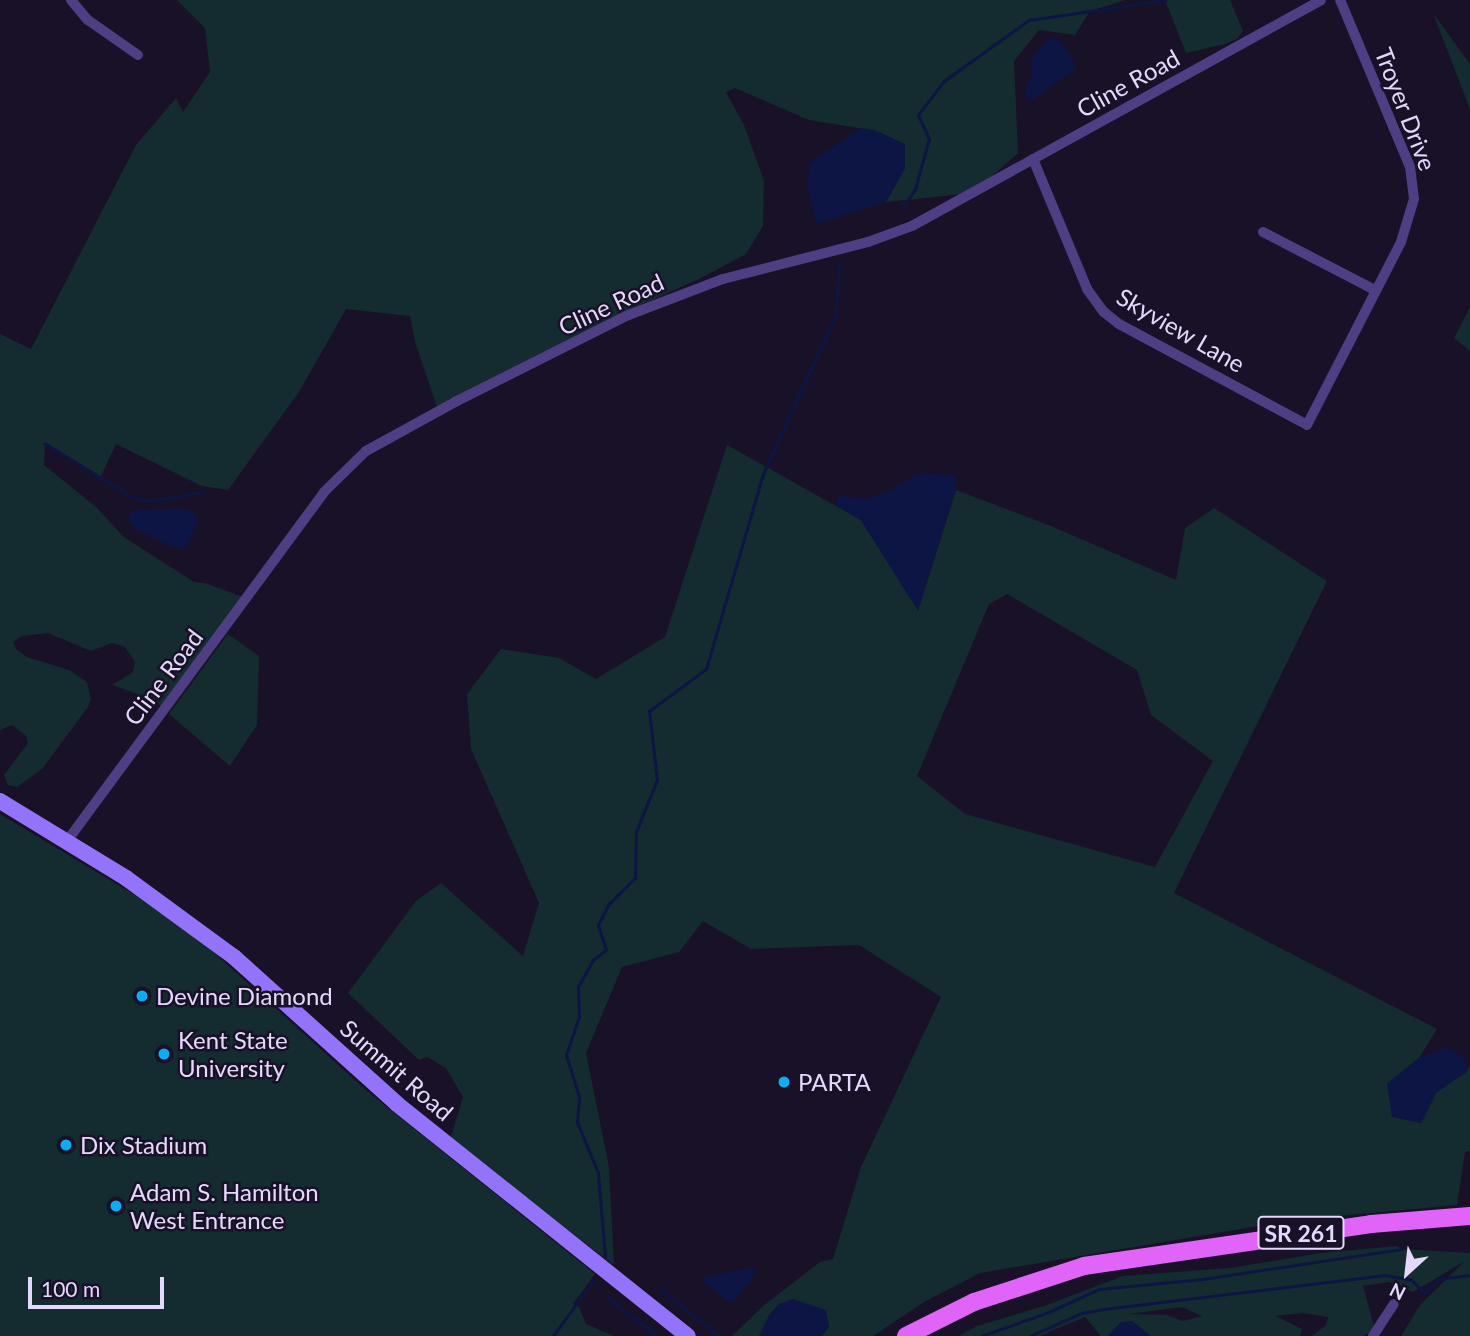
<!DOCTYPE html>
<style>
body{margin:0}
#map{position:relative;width:1470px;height:1336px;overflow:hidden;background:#191127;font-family:Lato,sans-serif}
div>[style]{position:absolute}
.green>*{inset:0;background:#142b30}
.water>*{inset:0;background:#0d1544}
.stream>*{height:2.5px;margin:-1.25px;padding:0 1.25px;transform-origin:1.25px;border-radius:1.25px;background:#0d1544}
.street>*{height:10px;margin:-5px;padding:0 5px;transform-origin:5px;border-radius:5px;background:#4f3e84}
.secondary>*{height:16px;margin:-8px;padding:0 8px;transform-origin:8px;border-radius:8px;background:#9373f9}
.primary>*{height:18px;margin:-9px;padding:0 9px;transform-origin:9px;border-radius:9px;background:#e164f9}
.dots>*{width:19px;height:19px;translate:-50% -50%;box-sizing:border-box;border:4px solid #191127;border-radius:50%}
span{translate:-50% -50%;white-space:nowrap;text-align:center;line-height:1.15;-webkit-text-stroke:5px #191127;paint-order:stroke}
.shield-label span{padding:2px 5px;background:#191127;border:2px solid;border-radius:5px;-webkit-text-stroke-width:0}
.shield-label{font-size:23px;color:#e4d8fd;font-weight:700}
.street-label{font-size:24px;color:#e4d8fd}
.poi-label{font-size:24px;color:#e4d8fd}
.left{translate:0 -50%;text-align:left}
.north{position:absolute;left:1372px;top:1238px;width:70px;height:70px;-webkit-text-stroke:5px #191127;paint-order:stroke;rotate:207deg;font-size:19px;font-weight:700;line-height:28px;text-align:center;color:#e4d8fd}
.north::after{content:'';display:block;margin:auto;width:24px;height:32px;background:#e4d8fd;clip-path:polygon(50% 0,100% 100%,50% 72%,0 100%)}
.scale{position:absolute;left:28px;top:1277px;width:136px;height:32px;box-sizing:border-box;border:4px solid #e4d8fd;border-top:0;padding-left:9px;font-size:21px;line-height:24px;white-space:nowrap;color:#e4d8fd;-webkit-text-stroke:5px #191127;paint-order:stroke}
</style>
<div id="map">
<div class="green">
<i style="clip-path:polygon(177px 0,1126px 0,1090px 11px,1075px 35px,1039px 30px,1014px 61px,1018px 153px,973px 193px,886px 202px,905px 168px,877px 131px,809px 120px,735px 88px,726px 92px,744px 125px,764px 181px,763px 226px,746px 254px,701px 278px,627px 311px,437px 407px,415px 342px,410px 316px,346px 309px,299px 392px,228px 490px,202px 486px,116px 444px,100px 478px,45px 444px,44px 465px,96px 507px,124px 537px,194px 582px,205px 583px,243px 597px,162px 707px,152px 699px,112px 685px,133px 672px,135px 662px,125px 647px,112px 643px,91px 651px,48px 633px,22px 636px,13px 642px,17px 650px,27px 657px,69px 670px,87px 682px,91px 699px,88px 707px,42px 769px,17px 787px,8px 785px,4px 775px,28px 743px,26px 736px,12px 725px,0 730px,0 334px,31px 349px,136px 145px,176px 98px,183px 112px,210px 72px,205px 28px)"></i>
<i style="clip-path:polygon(1165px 0,1230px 0,1243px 31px,1237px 39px,1225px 44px,1186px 53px)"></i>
<i style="clip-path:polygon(1433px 13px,1470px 64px,1470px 109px)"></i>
<i style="clip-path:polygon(1470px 307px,1470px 351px,1454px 338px)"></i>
<i style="clip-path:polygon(evenodd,727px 445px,861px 520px,918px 610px,956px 490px,1051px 526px,1176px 580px,1185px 528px,1214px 508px,1327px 581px,1174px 893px,1437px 1029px,1419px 1058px,1387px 1084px,1421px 1123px,1436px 1093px,1470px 1067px,1470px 1151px,1465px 1152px,1457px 1205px,1295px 1220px,980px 1273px,924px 1302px,873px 1336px,732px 1336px,763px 1306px,820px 1262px,833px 1259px,861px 1167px,941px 997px,859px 945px,751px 949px,703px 921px,679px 952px,622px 967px,586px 1053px,609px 1167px,614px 1265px,450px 1140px,463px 1097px,446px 1068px,427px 1057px,419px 1060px,348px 993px,416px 901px,441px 883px,523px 956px,539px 903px,471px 749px,467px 694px,501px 649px,559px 658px,596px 679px,665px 637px,727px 445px,1007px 594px,1137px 670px,1151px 715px,1213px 761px,1155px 867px,965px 814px,917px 776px,989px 604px,1007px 594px)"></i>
<i style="clip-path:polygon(228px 634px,259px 656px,257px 725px,230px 766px,169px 714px)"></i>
<i style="clip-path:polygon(0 814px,135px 895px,200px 940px,367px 1091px,595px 1274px,573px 1304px,579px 1307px,586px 1324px,614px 1336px,0 1336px)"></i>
<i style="clip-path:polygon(evenodd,1396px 1246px,1402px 1249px,1470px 1253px,1470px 1336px,1401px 1336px,1420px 1305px,1465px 1261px,1413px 1292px,1389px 1282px,1363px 1286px,1375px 1330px,1363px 1336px,1312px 1336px,1326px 1325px,1328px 1317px,1303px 1313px,1275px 1316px,1302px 1329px,1300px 1336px,1101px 1336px,1085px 1317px,1039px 1336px,959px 1336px,977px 1326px,1044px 1306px,1123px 1276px,1230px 1268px,1321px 1253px,1396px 1246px,1182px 1307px,1202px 1316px,1183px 1321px,1166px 1315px,1129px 1314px,1182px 1307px)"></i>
</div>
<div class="water">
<i style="clip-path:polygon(1051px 37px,1060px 41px,1076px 65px,1074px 70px,1033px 100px,1027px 97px,1025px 90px,1032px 74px,1032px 58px)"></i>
<i style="clip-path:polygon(861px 128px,877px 131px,905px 144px,905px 168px,886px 202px,817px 224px,808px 190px,809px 163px)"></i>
<i style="clip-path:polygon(919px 473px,955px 475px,956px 490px,918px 611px,861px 520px,835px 505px,839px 495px,865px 499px,887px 492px)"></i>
<i style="clip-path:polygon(174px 508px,193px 511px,198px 521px,186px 548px,175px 548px,154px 538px,134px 528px,128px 520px,131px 511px)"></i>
<i style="clip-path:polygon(1447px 1047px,1464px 1057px,1468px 1071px,1436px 1093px,1421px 1123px,1392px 1117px,1387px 1084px,1419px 1058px)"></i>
<i style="clip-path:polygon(753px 1267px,756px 1273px,735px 1301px,727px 1301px,700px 1278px)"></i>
<i style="clip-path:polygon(793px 1299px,826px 1310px,829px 1327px,822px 1336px,759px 1336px,769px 1315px,779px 1304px)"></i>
<i style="clip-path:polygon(1132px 1321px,1151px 1336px,1108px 1336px,1121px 1322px)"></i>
</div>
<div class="stream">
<i style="left:903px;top:207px;width:22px;rotate:-56deg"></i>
<i style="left:915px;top:189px;width:52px;rotate:-74.4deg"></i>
<i style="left:929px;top:139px;width:26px;rotate:-115deg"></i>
<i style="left:918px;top:115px;width:43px;rotate:-52.6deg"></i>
<i style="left:944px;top:81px;width:105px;rotate:-35.7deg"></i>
<i style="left:1029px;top:20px;width:138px;rotate:-8.3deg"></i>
<i style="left:45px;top:443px;width:102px;rotate:31.8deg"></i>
<i style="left:132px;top:497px;width:18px;rotate:13deg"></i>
<i style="left:150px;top:501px;width:55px;rotate:-9.5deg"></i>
<i style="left:605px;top:1257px;width:84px;rotate:-94.8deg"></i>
<i style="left:598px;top:1173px;width:55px;rotate:-112.4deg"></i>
<i style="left:577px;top:1122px;width:25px;rotate:-85deg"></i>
<i style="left:579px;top:1097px;width:44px;rotate:-107.2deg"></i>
<i style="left:566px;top:1055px;width:40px;rotate:-71.1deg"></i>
<i style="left:579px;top:1017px;width:30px;rotate:-92deg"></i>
<i style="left:578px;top:987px;width:31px;rotate:-61deg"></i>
<i style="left:593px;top:960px;width:16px;rotate:-38deg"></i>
<i style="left:606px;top:950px;width:26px;rotate:-108deg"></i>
<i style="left:598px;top:925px;width:22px;rotate:-63deg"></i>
<i style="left:608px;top:905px;width:38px;rotate:-45deg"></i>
<i style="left:635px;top:878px;width:46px;rotate:-88.8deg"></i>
<i style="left:636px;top:832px;width:56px;rotate:-68deg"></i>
<i style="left:657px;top:780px;width:69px;rotate:-96.6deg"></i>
<i style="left:649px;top:711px;width:71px;rotate:-36.4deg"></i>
<i style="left:706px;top:669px;width:203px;rotate:-73.7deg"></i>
<i style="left:763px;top:474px;width:173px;rotate:-65.4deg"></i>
<i style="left:835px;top:317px;width:51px;rotate:-85.5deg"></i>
<i style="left:660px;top:1289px;width:75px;rotate:38.5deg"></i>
<i style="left:609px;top:1298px;width:61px;rotate:38.4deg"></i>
<i style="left:553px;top:1336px;width:68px;rotate:-54deg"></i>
<i style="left:981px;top:1336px;width:72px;rotate:-19.4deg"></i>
<i style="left:1049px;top:1312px;width:55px;rotate:-24.7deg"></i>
<i style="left:1099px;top:1289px;width:104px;rotate:-5.5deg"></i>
<i style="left:1203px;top:1279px;width:201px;rotate:-8.6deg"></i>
<i style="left:1030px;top:1336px;width:57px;rotate:-23.9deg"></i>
<i style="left:1082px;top:1313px;width:22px;rotate:-10deg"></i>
<i style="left:1104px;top:1309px;width:283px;rotate:-6.9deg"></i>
<i style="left:1385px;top:1275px;width:27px;rotate:10deg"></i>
<i style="left:1412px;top:1280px;width:18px;rotate:47deg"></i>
<i style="left:1424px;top:1293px;width:20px;rotate:-45deg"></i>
<i style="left:1438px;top:1279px;width:32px;rotate:-7deg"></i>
</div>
<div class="street">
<i style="left:71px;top:0;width:26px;rotate:50deg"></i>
<i style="left:88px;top:20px;width:61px;rotate:35deg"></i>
<i style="left:1033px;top:159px;width:141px;rotate:67.4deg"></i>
<i style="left:1087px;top:289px;width:29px;rotate:54deg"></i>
<i style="left:1104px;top:312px;width:19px;rotate:39deg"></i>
<i style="left:1119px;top:324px;width:213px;rotate:28.2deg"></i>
<i style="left:1307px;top:425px;width:206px;rotate:-62.8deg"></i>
<i style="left:1401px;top:242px;width:45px;rotate:-73.2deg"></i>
<i style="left:1414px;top:199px;width:32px;rotate:-97deg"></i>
<i style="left:1410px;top:167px;width:181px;rotate:-112.7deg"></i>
<i style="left:1263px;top:232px;width:126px;rotate:27.4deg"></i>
<i style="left:67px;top:841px;width:433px;rotate:-53.6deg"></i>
<i style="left:324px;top:492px;width:59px;rotate:-44.3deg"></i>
<i style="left:366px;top:451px;width:102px;rotate:-28.8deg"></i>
<i style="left:455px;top:402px;width:191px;rotate:-26.7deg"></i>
<i style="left:626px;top:316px;width:104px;rotate:-20.9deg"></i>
<i style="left:723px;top:279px;width:150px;rotate:-14.3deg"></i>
<i style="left:868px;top:242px;width:47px;rotate:-20deg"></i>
<i style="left:912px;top:226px;width:467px;rotate:-28.9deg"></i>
<i style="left:1373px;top:1336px;width:38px;rotate:-57deg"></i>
</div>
<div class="secondary">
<i style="left:0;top:801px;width:148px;rotate:31.4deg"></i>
<i style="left:126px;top:878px;width:134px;rotate:36.2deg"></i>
<i style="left:234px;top:957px;width:219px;rotate:42deg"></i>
<i style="left:397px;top:1104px;width:372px;rotate:38.6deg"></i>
</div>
<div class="primary">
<i style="left:906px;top:1336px;width:76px;rotate:-26.6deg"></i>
<i style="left:974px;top:1302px;width:116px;rotate:-18.1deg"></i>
<i style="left:1084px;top:1266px;width:290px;rotate:-8.3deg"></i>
<i style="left:1371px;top:1224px;width:99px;rotate:-4.6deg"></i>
</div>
<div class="dots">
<i style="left:142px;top:996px;background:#0cacf5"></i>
<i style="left:164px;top:1054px;background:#0cacf5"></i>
<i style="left:784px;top:1082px;background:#0cacf5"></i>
<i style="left:66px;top:1145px;background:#0cacf5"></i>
<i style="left:116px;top:1206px;background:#0cacf5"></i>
</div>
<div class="shield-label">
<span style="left:1301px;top:1233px">SR 261</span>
</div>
<div class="street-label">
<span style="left:1128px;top:83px;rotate:-29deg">Cline Road</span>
<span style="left:1406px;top:109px;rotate:69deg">Troyer Drive</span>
<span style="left:611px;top:304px;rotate:-25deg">Cline Road</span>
<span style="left:1181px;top:330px;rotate:30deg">Skyview Lane</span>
<span style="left:163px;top:677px;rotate:-53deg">Cline Road</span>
<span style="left:397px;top:1070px;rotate:41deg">Summit Road</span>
</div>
<div class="poi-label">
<span class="left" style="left:156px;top:996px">Devine Diamond</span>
<span class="left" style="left:178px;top:1054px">Kent State<br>University</span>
<span class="left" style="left:798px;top:1082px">PARTA</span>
<span class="left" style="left:80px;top:1145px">Dix Stadium</span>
<span class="left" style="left:130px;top:1206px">Adam S. Hamilton<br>West Entrance</span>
</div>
<div class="north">N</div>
<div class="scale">100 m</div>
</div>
